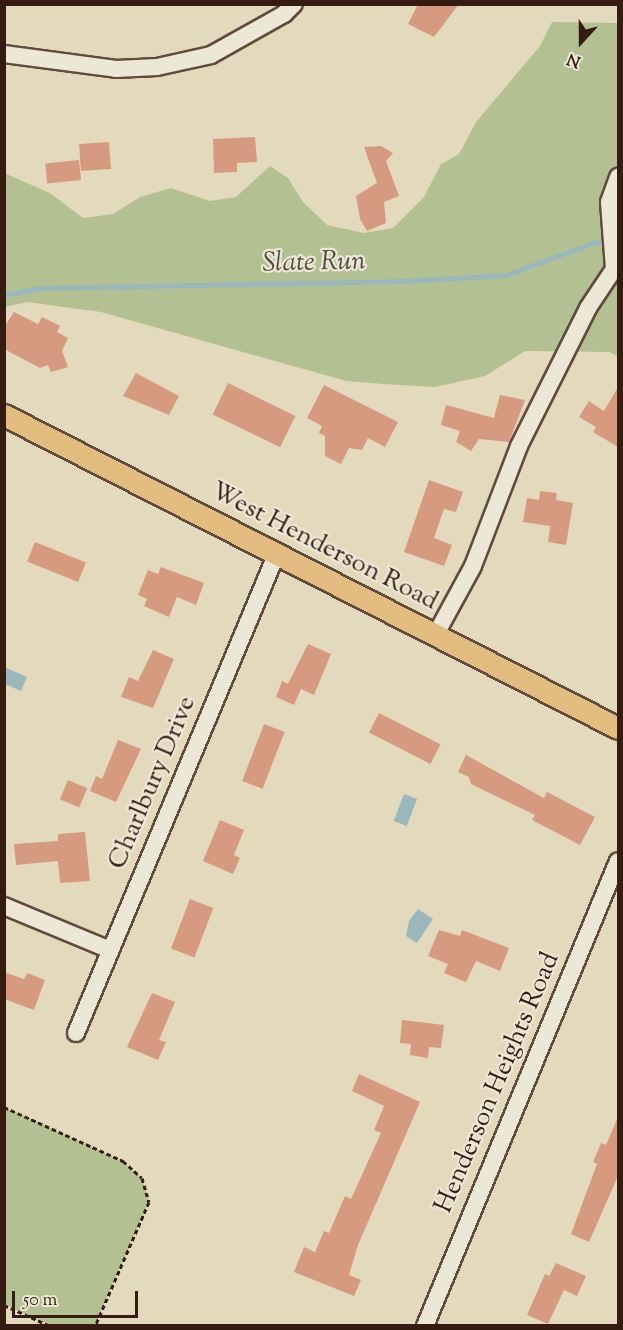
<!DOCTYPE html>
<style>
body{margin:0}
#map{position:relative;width:623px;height:1330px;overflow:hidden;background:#e3dabe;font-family:"Sorts Mill Goudy",serif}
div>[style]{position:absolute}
.green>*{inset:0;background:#b3c092}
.water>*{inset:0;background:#9ab8bc;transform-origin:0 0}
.stream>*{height:5px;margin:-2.5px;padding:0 2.5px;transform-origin:2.5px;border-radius:2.5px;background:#9ab8bc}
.building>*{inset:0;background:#d69a80;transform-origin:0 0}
.path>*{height:3px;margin-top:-1.5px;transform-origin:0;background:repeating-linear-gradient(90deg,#351b10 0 4.5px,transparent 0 7.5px)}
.roads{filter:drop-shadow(2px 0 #604b3c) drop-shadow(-2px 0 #604b3c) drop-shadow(0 2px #604b3c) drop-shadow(0 -2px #604b3c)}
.minor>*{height:16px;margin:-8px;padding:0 8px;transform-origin:8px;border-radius:8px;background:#ede7d5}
.major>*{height:21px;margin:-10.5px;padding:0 10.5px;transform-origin:10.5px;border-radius:10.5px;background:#e2bd7f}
span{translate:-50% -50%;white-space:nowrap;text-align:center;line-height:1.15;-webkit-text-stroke:4.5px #ede7d5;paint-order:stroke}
.street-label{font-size:26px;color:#351b10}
.water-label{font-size:27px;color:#534a44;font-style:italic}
.frame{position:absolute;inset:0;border:6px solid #351b10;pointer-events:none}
.north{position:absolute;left:551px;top:12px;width:60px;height:60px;-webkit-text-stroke:4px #ede7d5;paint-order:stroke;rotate:201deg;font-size:16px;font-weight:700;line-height:24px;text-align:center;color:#351b10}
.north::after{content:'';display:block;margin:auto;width:21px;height:27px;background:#351b10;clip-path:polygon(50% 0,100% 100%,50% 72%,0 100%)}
.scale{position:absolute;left:12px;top:1291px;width:126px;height:27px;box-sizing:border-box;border:3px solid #351b10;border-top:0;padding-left:8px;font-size:18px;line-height:21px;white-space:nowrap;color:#351b10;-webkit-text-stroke:4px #ede7d5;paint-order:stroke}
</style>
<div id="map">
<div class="green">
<i style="clip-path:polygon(552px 22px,618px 23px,618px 356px,609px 352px,525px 351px,485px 376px,435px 387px,383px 384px,346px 381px,101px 312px,27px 302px,5px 307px,4px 173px,50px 193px,83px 218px,113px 214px,140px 197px,171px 188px,210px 201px,236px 197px,270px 166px,288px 178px,303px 202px,327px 225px,364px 233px,393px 228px,424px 197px,441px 164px,459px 154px,476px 122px,540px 46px)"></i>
<i style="clip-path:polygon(5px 1107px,123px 1161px,142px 1178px,149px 1202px,95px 1325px,50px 1325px,5px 1305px)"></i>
</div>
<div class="water">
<i style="clip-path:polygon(4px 667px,27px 677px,21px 691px,5px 684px)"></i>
<i style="left:404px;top:794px;width:14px;height:29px;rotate:21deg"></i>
<i style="clip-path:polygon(418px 909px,433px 919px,417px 943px,406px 936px,409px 921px)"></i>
</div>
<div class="stream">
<i style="left:4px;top:295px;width:37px;rotate:-11deg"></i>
<i style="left:40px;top:288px;width:363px;rotate:-1.1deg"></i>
<i style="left:403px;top:281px;width:103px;rotate:-3.3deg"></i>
<i style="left:506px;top:275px;width:93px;rotate:-20.2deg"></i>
<i style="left:593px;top:243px;width:15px;rotate:-4deg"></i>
</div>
<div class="building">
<i style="clip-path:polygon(418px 4px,459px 4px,434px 37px,408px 24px)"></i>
<i style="clip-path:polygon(255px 137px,257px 162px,237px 163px,237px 172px,214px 173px,213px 139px)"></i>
<i style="left:109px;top:142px;width:27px;height:30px;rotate:86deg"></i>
<i style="clip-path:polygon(381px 146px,393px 153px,386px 161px,399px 196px,384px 202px,386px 223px,367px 231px,360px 219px,356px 196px,377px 183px,364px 147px)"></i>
<i style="left:79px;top:160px;width:20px;height:34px;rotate:84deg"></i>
<i style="clip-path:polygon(14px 312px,38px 324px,42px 317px,60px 326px,57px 332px,68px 338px,62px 351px,68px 367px,51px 372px,48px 365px,40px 368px,4px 349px,4px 327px)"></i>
<i style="clip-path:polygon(136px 373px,179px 396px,169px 415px,123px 396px)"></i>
<i style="left:228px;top:383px;width:75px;height:35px;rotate:26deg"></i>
<i style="clip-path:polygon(324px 385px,398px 422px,385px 447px,368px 438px,362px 450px,349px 448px,341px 464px,325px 456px,325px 436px,319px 433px,322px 426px,307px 418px)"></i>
<i style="clip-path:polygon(618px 387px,618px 447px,593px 432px,596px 427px,579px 417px,589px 401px,604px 411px)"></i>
<i style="clip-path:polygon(500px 395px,525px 400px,509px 442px,479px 439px,471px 451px,456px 442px,460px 431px,441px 425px,446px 405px,494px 418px)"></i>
<i style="clip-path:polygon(429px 480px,463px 492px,456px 512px,444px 509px,434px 538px,452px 545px,444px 566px,404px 552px)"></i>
<i style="clip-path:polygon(540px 491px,557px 493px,556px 500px,573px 503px,566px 545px,548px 542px,550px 526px,523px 522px,527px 498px,539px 500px)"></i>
<i style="left:35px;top:542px;width:55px;height:21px;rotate:22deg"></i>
<i style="clip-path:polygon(161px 567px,204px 583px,196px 605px,177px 597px,169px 617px,144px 606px,147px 599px,138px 595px,148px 570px,158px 574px)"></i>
<i style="clip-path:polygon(308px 644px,331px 654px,314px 695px,301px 689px,294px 705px,276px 697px,282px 681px,288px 684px)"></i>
<i style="clip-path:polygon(153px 650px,174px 659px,153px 708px,121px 697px,129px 677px,138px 681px)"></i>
<i style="left:379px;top:713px;width:69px;height:22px;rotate:27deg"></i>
<i style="left:264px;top:724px;width:22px;height:61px;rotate:21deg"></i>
<i style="clip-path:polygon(118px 740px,141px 749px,116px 802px,90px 791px,96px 776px,102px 779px)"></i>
<i style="clip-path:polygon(466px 755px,544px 798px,547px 792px,595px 817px,580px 845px,532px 820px,535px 815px,471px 784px,469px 777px,458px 772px)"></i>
<i style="left:68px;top:780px;width:21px;height:21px;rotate:23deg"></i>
<i style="clip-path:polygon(220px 820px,244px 830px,234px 855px,240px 858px,233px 874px,203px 861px)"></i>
<i style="clip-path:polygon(85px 832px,90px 881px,60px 883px,58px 861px,16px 865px,14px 844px,58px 841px,58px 834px)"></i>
<i style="left:190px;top:899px;width:25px;height:53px;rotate:21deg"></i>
<i style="clip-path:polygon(439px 930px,460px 936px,462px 930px,509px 948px,500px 971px,476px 961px,466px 982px,444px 973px,448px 964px,428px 956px)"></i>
<i style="clip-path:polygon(4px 972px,24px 979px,27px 973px,45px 980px,34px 1010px,4px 999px)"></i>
<i style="clip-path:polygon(152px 993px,175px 1002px,159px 1040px,166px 1042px,158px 1060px,127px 1047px)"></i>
<i style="clip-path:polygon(402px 1020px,444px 1025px,441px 1048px,429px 1047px,428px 1058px,410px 1055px,411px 1044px,400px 1043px)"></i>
<i style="clip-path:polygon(359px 1074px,420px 1102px,358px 1245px,349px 1275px,361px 1280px,354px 1296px,294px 1272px,304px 1247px,315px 1252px,324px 1231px,329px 1233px,345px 1196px,351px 1199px,381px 1133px,374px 1130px,384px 1106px,352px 1091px)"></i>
<i style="clip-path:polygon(618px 1117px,618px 1176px,589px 1242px,571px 1234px,597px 1164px,593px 1162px,601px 1143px,606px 1145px)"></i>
<i style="clip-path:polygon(556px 1263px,586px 1276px,577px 1296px,564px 1290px,548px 1324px,527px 1315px,545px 1274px,549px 1276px)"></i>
</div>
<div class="path">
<i style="left:4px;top:1107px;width:131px;rotate:24.4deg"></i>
<i style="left:123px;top:1161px;width:25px;rotate:42deg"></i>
<i style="left:142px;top:1178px;width:25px;rotate:74deg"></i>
<i style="left:149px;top:1202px;width:135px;rotate:113.5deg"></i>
<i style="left:4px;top:1305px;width:51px;rotate:24.5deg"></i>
</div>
<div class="roads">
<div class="minor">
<i style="left:4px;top:54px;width:113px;rotate:7.6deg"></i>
<i style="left:116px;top:69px;width:41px;rotate:-2.8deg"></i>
<i style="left:157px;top:67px;width:55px;rotate:-12.5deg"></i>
<i style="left:211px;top:55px;width:84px;rotate:-29.3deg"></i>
<i style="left:284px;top:14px;width:14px;rotate:-45deg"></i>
<i style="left:436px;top:634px;width:77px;rotate:-61.4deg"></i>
<i style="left:473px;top:566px;width:129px;rotate:-69deg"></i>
<i style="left:519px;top:446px;width:154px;rotate:-63.4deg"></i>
<i style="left:588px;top:308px;width:47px;rotate:-56.3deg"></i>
<i style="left:614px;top:269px;width:67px;rotate:-94.3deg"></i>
<i style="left:609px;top:202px;width:27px;rotate:-70deg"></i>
<i style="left:4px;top:906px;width:115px;rotate:22.5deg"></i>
<i style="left:76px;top:1033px;width:520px;rotate:-67.28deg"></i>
<i style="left:425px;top:1326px;width:503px;rotate:-67.46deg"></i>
</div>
<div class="major">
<i style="left:4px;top:415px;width:689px;rotate:27.01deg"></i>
</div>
</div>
<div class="street-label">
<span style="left:324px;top:547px;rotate:27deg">West Henderson Road</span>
<span style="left:153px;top:783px;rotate:-67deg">Charlbury Drive</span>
<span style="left:498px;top:1083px;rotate:-67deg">Henderson Heights Road</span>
</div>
<div class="water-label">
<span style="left:314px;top:263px;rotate:-1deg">Slate Run</span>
</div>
<div class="frame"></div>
<div class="north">N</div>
<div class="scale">50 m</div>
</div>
